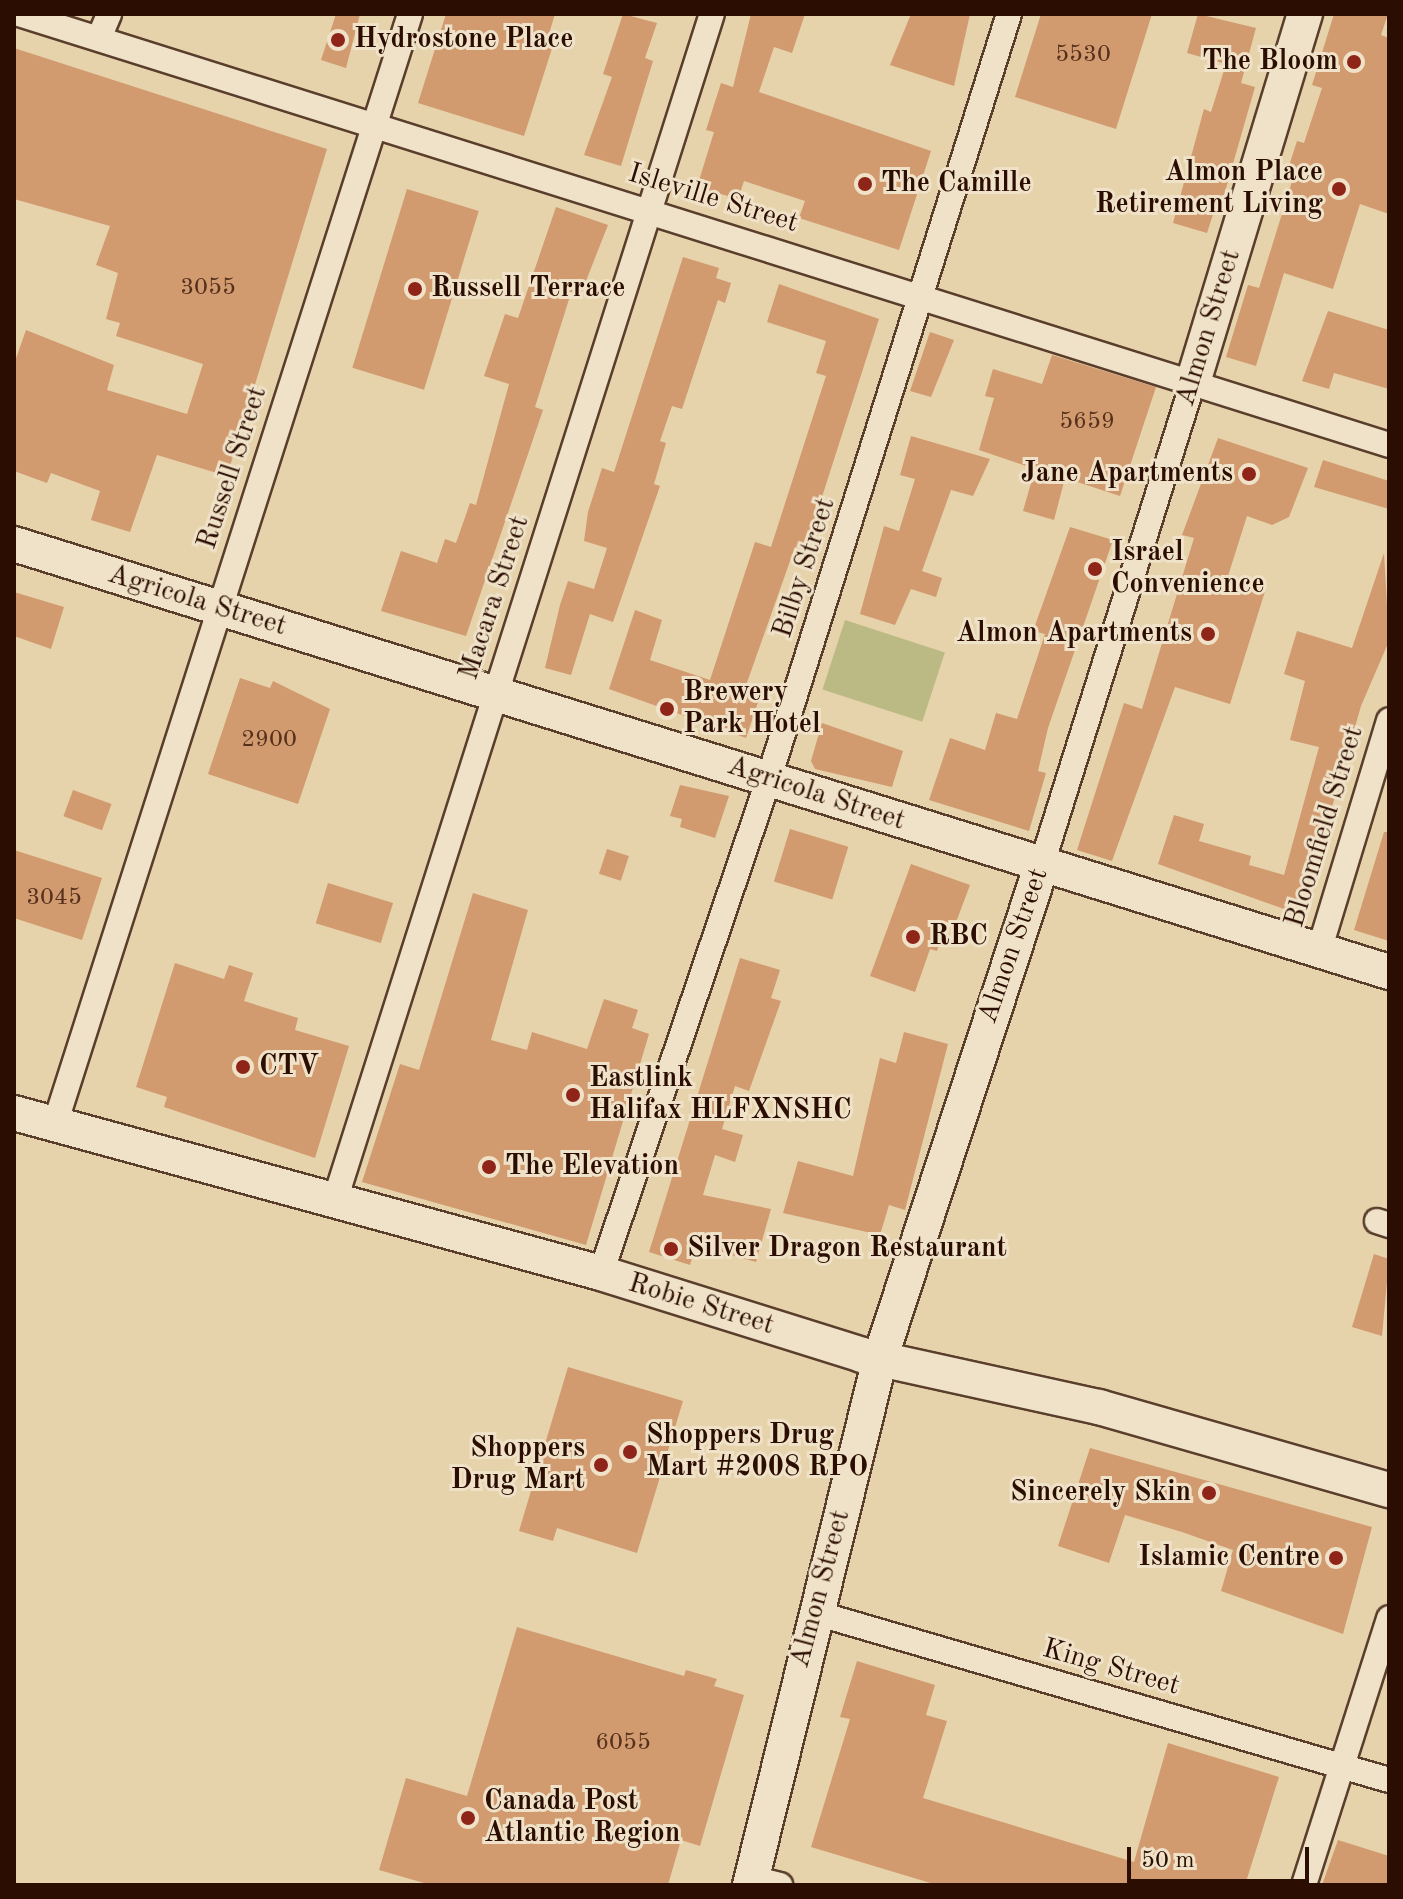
<!DOCTYPE html>
<style>
body{margin:0}
#map{position:relative;width:1403px;height:1899px;overflow:hidden;background:#e6d3ab;font-family:"Old Standard TT",serif}
div>[style]{position:absolute}
.green>*{inset:0;background:#bcba84;transform-origin:0 0}
.building>*{inset:0;background:#d19a6f;transform-origin:0 0}
.roads{filter:drop-shadow(2px 0 #5a3e2c) drop-shadow(-2px 0 #5a3e2c) drop-shadow(0 2px #5a3e2c) drop-shadow(0 -2px #5a3e2c)}
.street>*{height:24px;margin:-12px;padding:0 12px;transform-origin:12px;border-radius:12px;background:#efe2c8}
.secondary>*{height:34px;margin:-17px;padding:0 17px;transform-origin:17px;border-radius:17px;background:#efe2c8}
.dots>*{width:22px;height:22px;translate:-50% -50%;box-sizing:border-box;border:4px solid #efe2c8;border-radius:50%}
span{translate:-50% -50%;white-space:nowrap;text-align:center;line-height:1.15;-webkit-text-stroke:6px #efe2c8;paint-order:stroke}
.number-label{font-size:24px;color:#55301c}
.number-label span{-webkit-text-stroke-width:0}
.poi-label{font-size:28px;color:#2c0d01;font-weight:700}
.left{translate:0 -50%;text-align:left}
.right{translate:-100% -50%;text-align:right}
.street-label{font-size:28px;color:#2c0d01}
.frame{position:absolute;inset:0;border:16px solid #2c0d01;pointer-events:none}
.scale{position:absolute;left:1127px;top:1847px;width:182px;height:36px;box-sizing:border-box;border:4px solid #2c0d01;border-top:0;padding-left:10px;font-size:24px;line-height:28px;white-space:nowrap;color:#2c0d01;-webkit-text-stroke:6px #efe2c8;paint-order:stroke}
</style>
<div id="map">
<div class="green">
<i style="left:845px;top:620px;width:105px;height:73px;rotate:18deg"></i>
</div>
<div class="building">
<i style="clip-path:polygon(336px 14px,360px 14px,346px 68px,321px 60px)"></i>
<i style="clip-path:polygon(446px 14px,555px 14px,549px 34px,556px 36px,524px 136px,418px 103px)"></i>
<i style="clip-path:polygon(623px 14px,657px 23px,645px 58px,653px 61px,621px 166px,584px 155px,612px 77px,603px 74px)"></i>
<i style="clip-path:polygon(751px 14px,805px 14px,792px 53px,774px 47px,759px 92px,931px 151px,899px 250px,799px 218px,805px 201px,744px 181px,738px 199px,697px 187px,714px 132px,706px 130px,721px 83px,733px 87px)"></i>
<i style="clip-path:polygon(911px 14px,970px 14px,954px 86px,890px 65px)"></i>
<i style="clip-path:polygon(1041px 14px,1152px 14px,1116px 129px,1015px 97px)"></i>
<i style="clip-path:polygon(1198px 14px,1256px 28px,1241px 83px,1255px 87px,1220px 209px,1215px 208px,1207px 233px,1173px 223px,1204px 109px,1211px 112px,1226px 64px,1187px 53px)"></i>
<i style="clip-path:polygon(1334px 14px,1388px 14px,1381px 35px,1389px 38px,1389px 214px,1360px 204px,1333px 289px,1284px 273px,1256px 366px,1226px 357px,1248px 285px,1259px 288px,1294px 175px,1287px 172px,1297px 141px,1304px 143px,1322px 88px,1312px 85px)"></i>
<i style="clip-path:polygon(14px 48px,327px 149px,227px 476px,157px 455px,130px 532px,91px 520px,100px 491px,51px 473px,47px 483px,14px 471px,14px 364px,26px 330px,114px 365px,107px 390px,187px 414px,203px 364px,116px 336px,120px 323px,106px 319px,118px 273px,96px 265px,110px 226px,14px 199px)"></i>
<i style="left:407px;top:189px;width:75px;height:187px;rotate:17deg"></i>
<i style="clip-path:polygon(556px 207px,608px 225px,580px 296px,571px 293px,535px 407px,543px 410px,466px 636px,381px 611px,401px 551px,437px 563px,445px 539px,456px 543px,470px 503px,476px 505px,509px 384px,484px 376px,505px 314px,518px 318px)"></i>
<i style="clip-path:polygon(683px 257px,719px 268px,716px 278px,731px 283px,725px 303px,718px 300px,682px 409px,672px 406px,660px 441px,666px 443px,654px 484px,660px 486px,613px 622px,590px 614px,571px 675px,545px 668px,560px 605px,568px 581px,594px 589px,607px 548px,584px 541px,588px 512px,602px 468px,614px 472px)"></i>
<i style="clip-path:polygon(779px 284px,879px 319px,805px 550px,795px 547px,744px 691px,760px 696px,746px 738px,609px 689px,635px 610px,662px 620px,650px 660px,710px 680px,755px 542px,771px 547px,826px 376px,816px 373px,826px 341px,767px 322px)"></i>
<i style="clip-path:polygon(1328px 311px,1389px 330px,1389px 389px,1334px 373px,1329px 389px,1302px 381px)"></i>
<i style="clip-path:polygon(930px 332px,954px 340px,931px 397px,910px 391px)"></i>
<i style="clip-path:polygon(1052px 355px,1156px 387px,1120px 496px,1065px 478px,1054px 520px,1023px 511px,1035px 469px,979px 450px,994px 398px,985px 396px,993px 369px,1042px 384px)"></i>
<i style="clip-path:polygon(911px 436px,990px 459px,973px 496px,951px 490px,922px 571px,942px 578px,936px 597px,911px 589px,895px 625px,860px 614px,884px 526px,899px 531px,915px 479px,900px 475px)"></i>
<i style="clip-path:polygon(1218px 438px,1308px 468px,1289px 517px,1272px 525px,1247px 516px,1228px 576px,1266px 588px,1230px 704px,1175px 687px,1112px 861px,1077px 850px,1124px 703px,1142px 709px,1194px 538px,1182px 535px)"></i>
<i style="clip-path:polygon(1323px 460px,1389px 481px,1389px 509px,1314px 487px)"></i>
<i style="clip-path:polygon(1070px 527px,1113px 540px,1048px 728px,1038px 771px,1046px 773px,1029px 831px,929px 800px,950px 738px,985px 750px,996px 713px,1017px 719px,1045px 634px,1033px 631px)"></i>
<i style="clip-path:polygon(1384px 553px,1389px 641px,1361px 706px,1301px 915px,1158px 864px,1174px 815px,1204px 824px,1199px 841px,1251px 856px,1249px 865px,1284px 875px,1319px 747px,1290px 740px,1305px 681px,1284px 674px,1297px 631px,1352px 648px)"></i>
<i style="clip-path:polygon(14px 592px,64px 607px,51px 649px,14px 636px)"></i>
<i style="clip-path:polygon(240px 678px,270px 688px,273px 681px,330px 709px,298px 804px,208px 774px)"></i>
<i style="clip-path:polygon(822px 723px,903px 751px,892px 787px,815px 769px,811px 761px)"></i>
<i style="clip-path:polygon(680px 785px,729px 796px,715px 838px,680px 827px,682px 819px,670px 816px)"></i>
<i style="left:73px;top:790px;width:41px;height:28px;rotate:20deg"></i>
<i style="left:790px;top:829px;width:61px;height:55px;rotate:17deg"></i>
<i style="clip-path:polygon(1384px 832px,1389px 832px,1389px 941px,1354px 930px)"></i>
<i style="left:607px;top:849px;width:23px;height:26px;rotate:18deg"></i>
<i style="clip-path:polygon(14px 850px,102px 878px,82px 940px,14px 918px)"></i>
<i style="clip-path:polygon(911px 864px,970px 885px,955px 925px,947px 922px,937px 951px,930px 949px,915px 992px,870px 976px)"></i>
<i style="left:328px;top:883px;width:68px;height:42px;rotate:17deg"></i>
<i style="clip-path:polygon(473px 893px,528px 910px,491px 1040px,527px 1050px,532px 1032px,587px 1049px,604px 999px,638px 1010px,632px 1028px,649px 1034px,586px 1245px,362px 1182px,400px 1064px,419px 1070px)"></i>
<i style="clip-path:polygon(740px 958px,780px 970px,771px 998px,781px 1001px,749px 1091px,735px 1086px,722px 1129px,743px 1135px,735px 1162px,715px 1155px,703px 1195px,771px 1209px,756px 1262px,696px 1245px,690px 1265px,649px 1252px)"></i>
<i style="clip-path:polygon(175px 963px,224px 979px,229px 965px,253px 973px,244px 1001px,298px 1018px,295px 1030px,349px 1046px,315px 1158px,164px 1107px,167px 1097px,136px 1087px)"></i>
<i style="clip-path:polygon(904px 1032px,948px 1044px,905px 1210px,889px 1205px,880px 1235px,783px 1213px,798px 1161px,853px 1176px,880px 1058px,896px 1063px)"></i>
<i style="clip-path:polygon(1374px 1254px,1389px 1259px,1382px 1336px,1352px 1327px)"></i>
<i style="clip-path:polygon(568px 1367px,683px 1401px,637px 1553px,557px 1528px,553px 1541px,519px 1531px)"></i>
<i style="clip-path:polygon(1090px 1448px,1372px 1527px,1343px 1634px,1221px 1591px,1233px 1550px,1182px 1532px,1125px 1515px,1109px 1563px,1058px 1546px)"></i>
<i style="clip-path:polygon(517px 1627px,684px 1676px,686px 1670px,717px 1679px,714px 1686px,744px 1695px,700px 1846px,681px 1840px,668px 1885px,431px 1885px,379px 1870px,406px 1778px,467px 1796px)"></i>
<i style="clip-path:polygon(857px 1661px,935px 1685px,926px 1715px,947px 1721px,923px 1798px,1134px 1862px,1168px 1743px,1279px 1777px,1245px 1885px,937px 1885px,811px 1847px,850px 1719px,840px 1717px)"></i>
<i style="clip-path:polygon(1338px 1840px,1389px 1856px,1389px 1885px,1322px 1885px)"></i>
</div>
<div class="roads">
<div class="street">
<i style="left:19px;top:14px;width:1436px;rotate:17.46deg"></i>
<i style="left:99px;top:38px;width:26px;rotate:-67deg"></i>
<i style="left:1041px;top:867px;width:511px;rotate:-72.59deg"></i>
<i style="left:1319px;top:951px;width:241px;rotate:-73.1deg"></i>
<i style="left:55px;top:1124px;width:1165px;rotate:-72.26deg"></i>
<i style="left:335px;top:1200px;width:1244px;rotate:-72.37deg"></i>
<i style="left:1377px;top:1221px;width:13px;rotate:18deg"></i>
<i style="left:601px;top:1273px;width:523px;rotate:-71.25deg"></i>
<i style="left:769px;top:778px;width:801px;rotate:-72.56deg"></i>
<i style="left:816px;top:1613px;width:597px;rotate:16.25deg"></i>
<i style="left:752px;top:1878px;width:29px;rotate:14deg"></i>
<i style="left:1304px;top:1885px;width:280px;rotate:-72.3deg"></i>
</div>
<div class="secondary">
<i style="left:1194px;top:379px;width:382px;rotate:-73.1deg"></i>
<i style="left:14px;top:544px;width:1440px;rotate:17.29deg"></i>
<i style="left:14px;top:1113px;width:608px;rotate:15.25deg"></i>
<i style="left:601px;top:1273px;width:274px;rotate:17.4deg"></i>
<i style="left:862px;top:1355px;width:243px;rotate:12.4deg"></i>
<i style="left:1099px;top:1407px;width:302px;rotate:16deg"></i>
<i style="left:750px;top:1885px;width:542px;rotate:-76.12deg"></i>
<i style="left:880px;top:1359px;width:518px;rotate:-71.88deg"></i>
</div>
</div>
<div class="dots">
<i style="left:338px;top:40px;background:#8f2418"></i>
<i style="left:1354px;top:62px;background:#8f2418"></i>
<i style="left:865px;top:184px;background:#8f2418"></i>
<i style="left:1339px;top:189px;background:#8f2418"></i>
<i style="left:415px;top:289px;background:#8f2418"></i>
<i style="left:1249px;top:474px;background:#8f2418"></i>
<i style="left:1095px;top:569px;background:#8f2418"></i>
<i style="left:1208px;top:634px;background:#8f2418"></i>
<i style="left:667px;top:709px;background:#8f2418"></i>
<i style="left:913px;top:937px;background:#8f2418"></i>
<i style="left:243px;top:1067px;background:#8f2418"></i>
<i style="left:573px;top:1095px;background:#8f2418"></i>
<i style="left:489px;top:1167px;background:#8f2418"></i>
<i style="left:671px;top:1249px;background:#8f2418"></i>
<i style="left:630px;top:1452px;background:#8f2418"></i>
<i style="left:601px;top:1465px;background:#8f2418"></i>
<i style="left:1209px;top:1493px;background:#8f2418"></i>
<i style="left:1336px;top:1558px;background:#8f2418"></i>
<i style="left:468px;top:1818px;background:#8f2418"></i>
</div>
<div class="number-label">
<span style="left:1083px;top:56px">5530</span>
<span style="left:208px;top:289px">3055</span>
<span style="left:1087px;top:423px">5659</span>
<span style="left:269px;top:741px">2900</span>
<span style="left:54px;top:899px">3045</span>
<span style="left:623px;top:1744px">6055</span>
</div>
<div class="poi-label">
<span class="left" style="left:354px;top:40px">Hydrostone Place</span>
<span class="right" style="left:1338px;top:62px">The Bloom</span>
<span class="right" style="left:1323px;top:189px">Almon Place<br>Retirement Living</span>
<span class="left" style="left:881px;top:184px">The Camille</span>
<span class="left" style="left:431px;top:289px">Russell Terrace</span>
<span class="right" style="left:1233px;top:474px">Jane Apartments</span>
<span class="left" style="left:1111px;top:569px">Israel<br>Convenience</span>
<span class="right" style="left:1192px;top:634px">Almon Apartments</span>
<span class="left" style="left:683px;top:709px">Brewery<br>Park Hotel</span>
<span class="left" style="left:929px;top:937px">RBC</span>
<span class="left" style="left:259px;top:1067px">CTV</span>
<span class="left" style="left:589px;top:1095px">Eastlink<br>Halifax HLFXNSHC</span>
<span class="left" style="left:505px;top:1167px">The Elevation</span>
<span class="left" style="left:687px;top:1249px">Silver Dragon Restaurant</span>
<span class="left" style="left:646px;top:1452px">Shoppers Drug<br>Mart #2008 RPO</span>
<span class="right" style="left:585px;top:1465px">Shoppers<br>Drug Mart</span>
<span class="right" style="left:1191px;top:1493px">Sincerely Skin</span>
<span class="right" style="left:1320px;top:1558px">Islamic Centre</span>
<span class="left" style="left:484px;top:1818px">Canada Post<br>Atlantic Region</span>
</div>
<div class="street-label">
<span style="left:713px;top:199px;rotate:17deg">Isleville Street</span>
<span style="left:1209px;top:328px;rotate:-73deg">Almon Street</span>
<span style="left:233px;top:468px;rotate:-72deg">Russell Street</span>
<span style="left:805px;top:568px;rotate:-72deg">Bilby Street</span>
<span style="left:495px;top:598px;rotate:-72deg">Macara Street</span>
<span style="left:197px;top:601px;rotate:17deg">Agricola Street</span>
<span style="left:816px;top:794px;rotate:18deg">Agricola Street</span>
<span style="left:1325px;top:827px;rotate:-73deg">Bloomfield Street</span>
<span style="left:1014px;top:946px;rotate:-71deg">Almon Street</span>
<span style="left:701px;top:1305px;rotate:17deg">Robie Street</span>
<span style="left:821px;top:1589px;rotate:-75deg">Almon Street</span>
<span style="left:1111px;top:1668px;rotate:16deg">King Street</span>
</div>
<div class="frame"></div>
<div class="scale">50 m</div>
</div>
